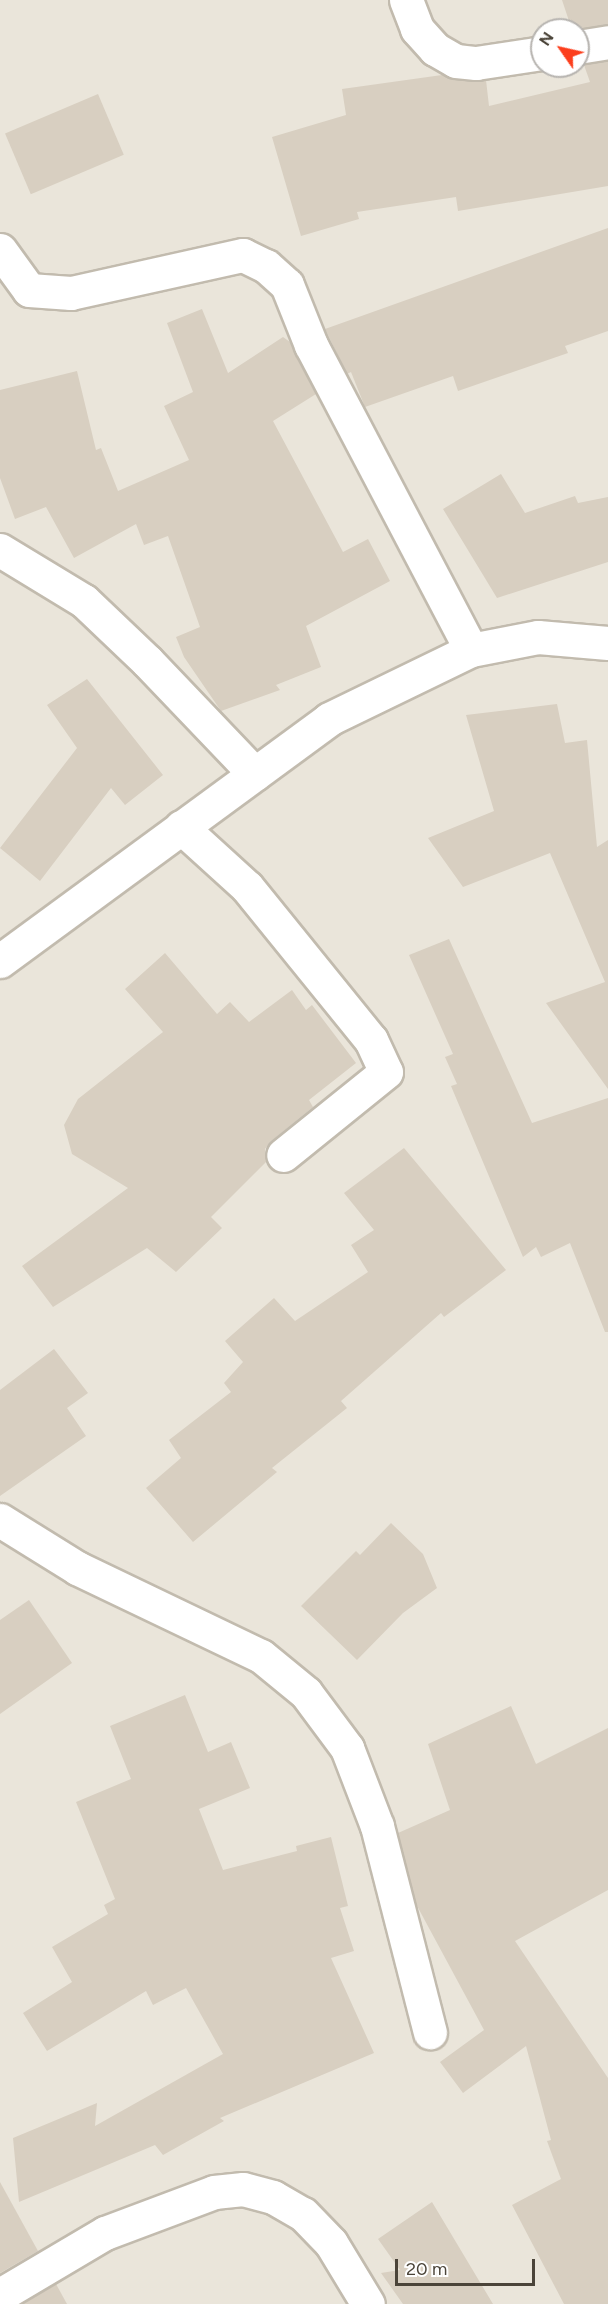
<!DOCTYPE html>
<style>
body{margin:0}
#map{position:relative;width:608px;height:2304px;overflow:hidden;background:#f6f3ec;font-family:Figtree,sans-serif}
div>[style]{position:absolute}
.residential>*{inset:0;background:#eae5da}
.building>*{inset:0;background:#d8cfc1;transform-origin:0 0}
.roads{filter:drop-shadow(2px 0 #c2bbae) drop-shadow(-2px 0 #c2bbae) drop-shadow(0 2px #c2bbae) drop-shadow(0 -2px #c2bbae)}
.minor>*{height:33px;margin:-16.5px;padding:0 16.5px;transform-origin:16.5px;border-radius:16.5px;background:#fff}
span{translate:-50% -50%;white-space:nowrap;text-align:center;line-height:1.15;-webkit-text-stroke:6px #fff;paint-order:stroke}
.north{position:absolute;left:530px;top:18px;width:60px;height:60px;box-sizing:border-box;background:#fff;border:2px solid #b7b4b0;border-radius:50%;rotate:304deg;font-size:16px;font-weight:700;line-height:24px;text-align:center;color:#4b4439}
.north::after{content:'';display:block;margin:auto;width:21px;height:27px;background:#fc3f1d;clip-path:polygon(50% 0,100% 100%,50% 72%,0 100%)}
.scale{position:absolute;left:395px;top:2259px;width:140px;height:27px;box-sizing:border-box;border:3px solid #4b4439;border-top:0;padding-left:8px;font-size:18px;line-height:21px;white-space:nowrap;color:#4b4439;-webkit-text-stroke:4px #fff;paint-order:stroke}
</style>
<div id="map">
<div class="residential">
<i style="clip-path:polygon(evenodd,0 0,608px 0,608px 2304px,0 2304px,0 0,542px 30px,578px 30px,578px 66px,542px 66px,542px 30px)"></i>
</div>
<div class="building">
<i style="clip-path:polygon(562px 0,608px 0,608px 24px,572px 30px)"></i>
<i style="clip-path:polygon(608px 61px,608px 186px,458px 211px,456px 197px,357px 212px,359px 219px,301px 236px,272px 137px,346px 115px,342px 89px,442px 75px,454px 80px,486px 80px,489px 106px,590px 82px,584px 65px)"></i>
<i style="left:98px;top:94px;width:66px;height:101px;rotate:67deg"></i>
<i style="clip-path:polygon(608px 228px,608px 331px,565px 346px,568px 353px,458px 391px,453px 376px,365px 407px,351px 372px,347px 374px,325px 329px)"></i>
<i style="clip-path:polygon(202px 309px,228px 373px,283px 337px,290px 342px,316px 394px,273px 421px,343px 552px,368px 539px,390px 581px,306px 626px,321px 667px,276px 685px,280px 690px,221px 711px,184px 657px,176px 637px,200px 627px,168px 536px,144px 545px,136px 524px,74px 558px,46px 507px,15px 519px,0 478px,0 390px,77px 371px,96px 450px,101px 448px,118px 491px,189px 460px,164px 406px,193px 392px,167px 323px)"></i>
<i style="clip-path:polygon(501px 474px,525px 513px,575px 496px,578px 503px,608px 497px,608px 562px,497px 598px,443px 509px)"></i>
<i style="clip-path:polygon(87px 679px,163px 775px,125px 805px,111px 788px,40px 881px,0 848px,77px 748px,47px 705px)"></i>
<i style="clip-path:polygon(557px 704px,565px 743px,587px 740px,597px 847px,608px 840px,608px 1089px,546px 1003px,605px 982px,550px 853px,463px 887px,428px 838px,494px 811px,466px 715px)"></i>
<i style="clip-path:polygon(449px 939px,532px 1123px,608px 1098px,608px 1332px,605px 1332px,570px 1243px,541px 1257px,536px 1247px,523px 1257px,451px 1086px,457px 1084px,445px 1057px,453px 1054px,409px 955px)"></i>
<i style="clip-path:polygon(165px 953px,217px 1014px,230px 1002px,249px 1022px,292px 990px,306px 1010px,312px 1005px,356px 1063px,309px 1100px,313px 1107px,271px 1141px,265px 1149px,266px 1162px,211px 1217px,222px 1228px,176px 1272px,147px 1248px,53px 1307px,22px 1266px,128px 1188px,72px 1154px,64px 1125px,78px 1099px,163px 1032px,125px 989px)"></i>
<i style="clip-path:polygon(404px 1148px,506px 1270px,444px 1317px,441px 1313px,341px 1401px,347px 1408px,272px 1468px,277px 1472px,193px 1542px,146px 1488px,181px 1458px,169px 1440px,231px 1392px,224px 1383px,243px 1362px,225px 1341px,274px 1298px,295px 1321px,368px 1272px,351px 1245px,374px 1230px,344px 1193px)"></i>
<i style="clip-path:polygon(54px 1349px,88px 1393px,67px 1408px,86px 1436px,0 1496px,0 1390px)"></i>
<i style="clip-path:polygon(391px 1523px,423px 1554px,437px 1588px,403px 1613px,357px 1660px,301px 1606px,356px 1551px,360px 1555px)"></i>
<i style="clip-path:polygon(29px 1600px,72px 1663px,0 1714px,0 1620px)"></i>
<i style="clip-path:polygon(185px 1695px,208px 1752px,231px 1742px,250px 1788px,199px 1809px,223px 1870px,297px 1851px,296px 1846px,331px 1837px,348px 1906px,340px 1908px,354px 1951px,331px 1958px,374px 2053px,220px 2118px,224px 2121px,163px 2155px,155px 2145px,19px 2202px,13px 2138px,97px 2103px,95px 2126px,223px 2054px,186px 1988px,153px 2005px,146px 1991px,47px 2051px,23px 2013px,72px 1982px,52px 1947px,108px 1914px,104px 1905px,115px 1899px,76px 1802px,131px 1779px,110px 1726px)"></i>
<i style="clip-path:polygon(511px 1706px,536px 1764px,608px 1728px,608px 1890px,515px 1941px,608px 2078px,608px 2304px,564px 2304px,512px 2205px,561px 2179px,547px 2141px,551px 2140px,526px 2046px,463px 2093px,440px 2062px,484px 2030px,416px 1904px,398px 1833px,450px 1810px,428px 1744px)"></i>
<i style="clip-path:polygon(0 2182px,38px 2251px,0 2273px)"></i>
<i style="clip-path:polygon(432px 2202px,493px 2304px,403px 2304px,381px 2273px,400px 2270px,378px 2239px)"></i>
<i style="clip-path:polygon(56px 2284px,67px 2304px,22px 2304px)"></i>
</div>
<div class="roads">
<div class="minor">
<i style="left:406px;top:0;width:31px;rotate:69deg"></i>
<i style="left:417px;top:29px;width:27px;rotate:48deg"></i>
<i style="left:435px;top:49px;width:24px;rotate:30deg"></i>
<i style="left:456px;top:61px;width:20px;rotate:6deg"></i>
<i style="left:476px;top:63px;width:67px;rotate:-8.6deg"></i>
<i style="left:578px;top:47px;width:30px;rotate:-9deg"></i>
<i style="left:0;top:250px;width:49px;rotate:54.1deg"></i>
<i style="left:29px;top:290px;width:42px;rotate:4.1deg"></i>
<i style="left:71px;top:293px;width:176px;rotate:-12.5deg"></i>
<i style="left:243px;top:255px;width:25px;rotate:26deg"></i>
<i style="left:266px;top:266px;width:28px;rotate:42deg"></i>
<i style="left:287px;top:285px;width:65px;rotate:68.2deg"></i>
<i style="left:311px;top:345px;width:344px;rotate:62.3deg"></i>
<i style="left:0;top:550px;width:98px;rotate:31.3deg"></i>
<i style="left:84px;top:601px;width:87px;rotate:43.6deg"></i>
<i style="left:147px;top:661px;width:156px;rotate:46.3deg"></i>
<i style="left:181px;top:827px;width:89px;rotate:42.3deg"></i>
<i style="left:247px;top:887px;width:197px;rotate:51deg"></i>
<i style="left:371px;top:1040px;width:35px;rotate:65deg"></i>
<i style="left:386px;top:1072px;width:132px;rotate:141.1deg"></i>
<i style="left:0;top:961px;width:408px;rotate:-36.3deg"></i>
<i style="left:329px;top:719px;width:158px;rotate:-25.9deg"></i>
<i style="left:471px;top:650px;width:68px;rotate:-11deg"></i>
<i style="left:538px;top:637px;width:70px;rotate:4.9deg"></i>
<i style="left:0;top:1520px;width:91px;rotate:31.9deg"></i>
<i style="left:77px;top:1568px;width:204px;rotate:25.6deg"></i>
<i style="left:261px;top:1656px;width:58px;rotate:39.4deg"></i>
<i style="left:306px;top:1693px;width:69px;rotate:53.3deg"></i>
<i style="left:347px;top:1748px;width:84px;rotate:69deg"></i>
<i style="left:377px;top:1826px;width:213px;rotate:75.6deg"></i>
<i style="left:0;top:2295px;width:122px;rotate:-30.6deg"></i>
<i style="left:105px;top:2233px;width:116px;rotate:-20.6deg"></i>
<i style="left:214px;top:2192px;width:29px;rotate:-6deg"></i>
<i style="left:243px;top:2189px;width:31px;rotate:15deg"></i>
<i style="left:273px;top:2197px;width:34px;rotate:30deg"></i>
<i style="left:303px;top:2214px;width:40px;rotate:46deg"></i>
<i style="left:331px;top:2243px;width:71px;rotate:58.8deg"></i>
</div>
</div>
<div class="north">N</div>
<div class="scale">20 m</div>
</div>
